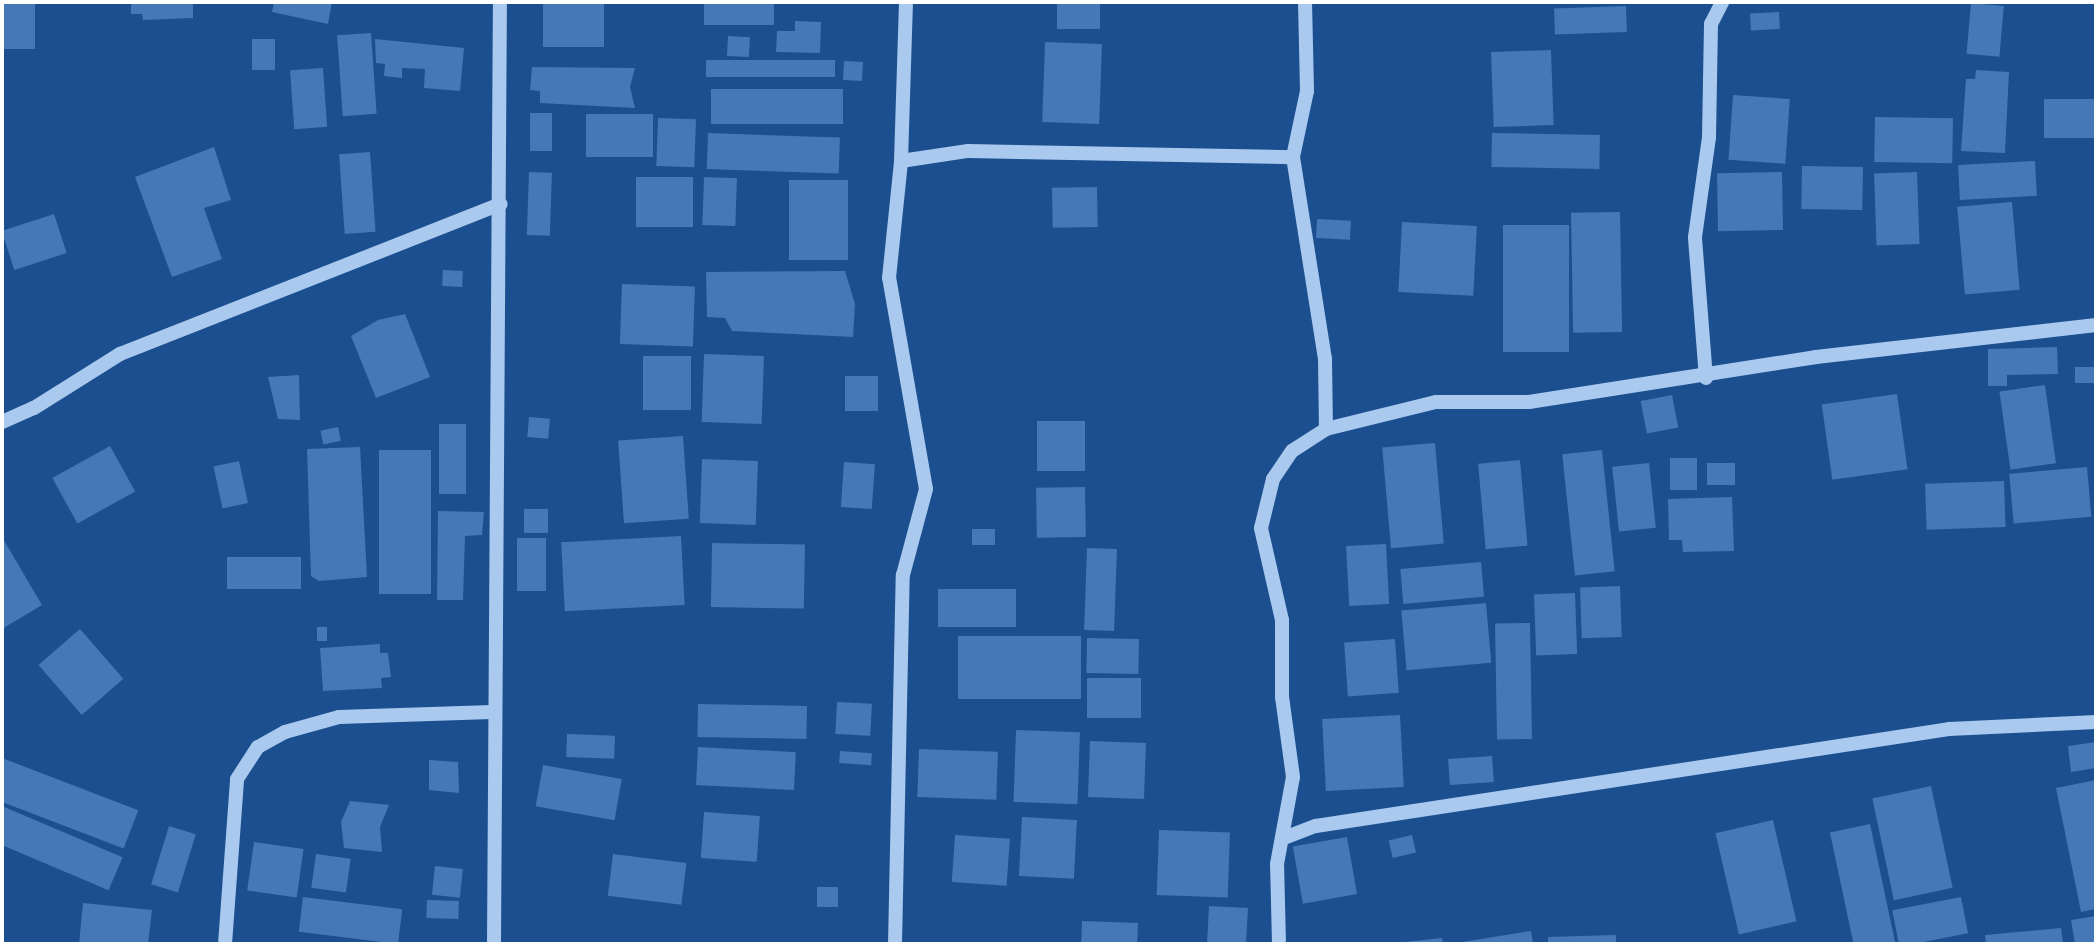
<!DOCTYPE html>
<style>
body{margin:0}
#map{position:relative;width:2098px;height:946px;overflow:hidden;background:#1b4f8f;font-family:Commissioner,sans-serif}
div>[style]{position:absolute}
.building>*{inset:0;background:#4478b7;transform-origin:0 0}
.minor>*{height:14px;margin:-7px;padding:0 7px;transform-origin:7px;border-radius:7px;background:#a9c9ee}
span{translate:-50% -50%;white-space:nowrap;text-align:center;line-height:1.15;-webkit-text-stroke:8px #1b4f8f;paint-order:stroke}
.frame{position:absolute;inset:0;border:4px solid #fff;pointer-events:none}
</style>
<div id="map">
<div class="building">
<i style="left:2px;top:2px;width:33px;height:47px"></i>
<i style="clip-path:polygon(131px 2px,193px 2px,193px 18px,143px 20px,142px 14px,131px 14px)"></i>
<i style="clip-path:polygon(274px 2px,332px 2px,328px 24px,272px 12px)"></i>
<i style="left:543px;top:2px;width:61px;height:45px"></i>
<i style="left:704px;top:2px;width:70px;height:23px"></i>
<i style="left:1057px;top:2px;width:43px;height:27px"></i>
<i style="left:1971px;top:3px;width:33px;height:51px;rotate:5deg"></i>
<i style="left:1626px;top:6px;width:26px;height:72px;rotate:88deg"></i>
<i style="left:1779px;top:12px;width:17px;height:29px;rotate:87deg"></i>
<i style="clip-path:polygon(795px 21px,821px 22px,820px 53px,776px 52px,777px 31px,795px 31px)"></i>
<i style="left:371px;top:33px;width:81px;height:34px;rotate:86deg"></i>
<i style="left:728px;top:36px;width:22px;height:20px;rotate:3deg"></i>
<i style="left:252px;top:39px;width:23px;height:31px"></i>
<i style="clip-path:polygon(375px 39px,464px 48px,460px 91px,424px 88px,425px 69px,402px 68px,402px 78px,384px 76px,385px 64px,376px 63px)"></i>
<i style="left:1045px;top:42px;width:57px;height:80px;rotate:2deg"></i>
<i style="left:1551px;top:50px;width:75px;height:60px;rotate:88deg"></i>
<i style="left:706px;top:60px;width:129px;height:17px"></i>
<i style="left:844px;top:61px;width:19px;height:19px;rotate:3deg"></i>
<i style="clip-path:polygon(532px 67px,635px 68px,630px 87px,635px 108px,540px 103px,540px 91px,530px 90px)"></i>
<i style="left:323px;top:68px;width:59px;height:33px;rotate:86deg"></i>
<i style="clip-path:polygon(1976px 70px,2009px 72px,2005px 153px,1961px 151px,1966px 79px,1975px 79px)"></i>
<i style="left:711px;top:89px;width:132px;height:35px"></i>
<i style="left:1733px;top:95px;width:57px;height:65px;rotate:4deg"></i>
<i style="left:2096px;top:99px;width:39px;height:52px;rotate:90deg"></i>
<i style="left:530px;top:113px;width:22px;height:38px"></i>
<i style="left:653px;top:114px;width:43px;height:67px;rotate:90deg"></i>
<i style="left:1875px;top:117px;width:78px;height:45px;rotate:1deg"></i>
<i style="left:658px;top:118px;width:38px;height:48px;rotate:2deg"></i>
<i style="left:708px;top:133px;width:132px;height:36px;rotate:2deg"></i>
<i style="left:1492px;top:133px;width:108px;height:34px;rotate:1deg"></i>
<i style="clip-path:polygon(214px 147px,231px 200px,204px 208px,222px 259px,172px 277px,135px 177px)"></i>
<i style="left:370px;top:152px;width:80px;height:31px;rotate:86deg"></i>
<i style="left:2035px;top:161px;width:35px;height:77px;rotate:87deg"></i>
<i style="left:1802px;top:166px;width:61px;height:43px;rotate:1deg"></i>
<i style="left:529px;top:172px;width:23px;height:63px;rotate:2deg"></i>
<i style="left:1782px;top:172px;width:58px;height:65px;rotate:89deg"></i>
<i style="left:1917px;top:172px;width:72px;height:43px;rotate:88deg"></i>
<i style="left:636px;top:177px;width:57px;height:50px"></i>
<i style="left:704px;top:177px;width:33px;height:48px;rotate:2deg"></i>
<i style="left:789px;top:180px;width:59px;height:80px"></i>
<i style="left:1097px;top:187px;width:40px;height:45px;rotate:89deg"></i>
<i style="left:2012px;top:202px;width:88px;height:55px;rotate:85deg"></i>
<i style="left:1620px;top:212px;width:120px;height:49px;rotate:89deg"></i>
<i style="left:54px;top:214px;width:41px;height:55px;rotate:72deg"></i>
<i style="left:1317px;top:219px;width:34px;height:19px;rotate:3deg"></i>
<i style="left:1402px;top:222px;width:75px;height:70px;rotate:3deg"></i>
<i style="left:1503px;top:225px;width:66px;height:127px"></i>
<i style="left:443px;top:270px;width:20px;height:16px;rotate:3deg"></i>
<i style="clip-path:polygon(845px 271px,855px 304px,853px 337px,732px 331px,725px 318px,707px 317px,706px 272px)"></i>
<i style="left:622px;top:284px;width:73px;height:60px;rotate:2deg"></i>
<i style="clip-path:polygon(405px 314px,430px 377px,376px 398px,351px 336px,378px 320px)"></i>
<i style="clip-path:polygon(2057px 347px,2058px 374px,2007px 375px,2007px 386px,1988px 386px,1988px 349px)"></i>
<i style="left:704px;top:354px;width:60px;height:68px;rotate:2deg"></i>
<i style="left:643px;top:356px;width:48px;height:54px"></i>
<i style="left:2096px;top:367px;width:16px;height:21px;rotate:90deg"></i>
<i style="clip-path:polygon(299px 375px,300px 420px,278px 419px,268px 377px)"></i>
<i style="left:845px;top:376px;width:33px;height:35px"></i>
<i style="left:2045px;top:385px;width:79px;height:46px;rotate:82deg"></i>
<i style="left:1897px;top:394px;width:76px;height:76px;rotate:82deg"></i>
<i style="left:1672px;top:395px;width:33px;height:32px;rotate:79deg"></i>
<i style="left:529px;top:417px;width:21px;height:20px;rotate:5deg"></i>
<i style="left:1037px;top:421px;width:48px;height:50px"></i>
<i style="left:439px;top:424px;width:27px;height:70px"></i>
<i style="left:338px;top:427px;width:14px;height:18px;rotate:78deg"></i>
<i style="left:683px;top:436px;width:83px;height:65px;rotate:86deg"></i>
<i style="left:1435px;top:443px;width:101px;height:53px;rotate:85deg"></i>
<i style="left:110px;top:446px;width:52px;height:66px;rotate:61deg"></i>
<i style="clip-path:polygon(360px 447px,367px 577px,319px 581px,311px 576px,307px 449px)"></i>
<i style="left:431px;top:450px;width:144px;height:52px;rotate:90deg"></i>
<i style="left:1602px;top:450px;width:122px;height:40px;rotate:84deg"></i>
<i style="left:1670px;top:458px;width:27px;height:32px"></i>
<i style="left:702px;top:459px;width:56px;height:64px;rotate:2deg"></i>
<i style="left:1520px;top:460px;width:86px;height:42px;rotate:85deg"></i>
<i style="left:239px;top:461px;width:43px;height:26px;rotate:78deg"></i>
<i style="left:844px;top:462px;width:31px;height:45px;rotate:4deg"></i>
<i style="left:1649px;top:463px;width:65px;height:37px;rotate:84deg"></i>
<i style="left:1707px;top:463px;width:28px;height:22px"></i>
<i style="left:2087px;top:467px;width:50px;height:78px;rotate:85deg"></i>
<i style="left:2004px;top:481px;width:46px;height:79px;rotate:88deg"></i>
<i style="left:1085px;top:487px;width:50px;height:49px;rotate:89deg"></i>
<i style="clip-path:polygon(1732px 497px,1734px 551px,1683px 552px,1682px 540px,1669px 540px,1668px 499px)"></i>
<i style="left:524px;top:509px;width:24px;height:24px"></i>
<i style="clip-path:polygon(438px 511px,484px 512px,482px 535px,465px 536px,463px 600px,437px 600px)"></i>
<i style="left:972px;top:529px;width:23px;height:16px"></i>
<i style="left:681px;top:536px;width:69px;height:120px;rotate:87deg"></i>
<i style="clip-path:polygon(2px 537px,42px 605px,2px 629px)"></i>
<i style="left:517px;top:538px;width:29px;height:53px"></i>
<i style="left:712px;top:543px;width:93px;height:64px;rotate:1deg"></i>
<i style="left:1386px;top:544px;width:60px;height:40px;rotate:87deg"></i>
<i style="left:1087px;top:548px;width:30px;height:82px;rotate:2deg"></i>
<i style="left:227px;top:557px;width:74px;height:32px"></i>
<i style="left:1481px;top:562px;width:35px;height:81px;rotate:85deg"></i>
<i style="left:1620px;top:586px;width:51px;height:40px;rotate:88deg"></i>
<i style="left:1016px;top:589px;width:38px;height:78px;rotate:90deg"></i>
<i style="left:1575px;top:593px;width:61px;height:41px;rotate:88deg"></i>
<i style="left:1486px;top:603px;width:60px;height:85px;rotate:85deg"></i>
<i style="left:1530px;top:623px;width:116px;height:35px;rotate:89deg"></i>
<i style="left:317px;top:627px;width:10px;height:14px"></i>
<i style="left:80px;top:629px;width:66px;height:55px;rotate:49deg"></i>
<i style="left:958px;top:636px;width:123px;height:63px"></i>
<i style="left:1087px;top:638px;width:52px;height:35px;rotate:1deg"></i>
<i style="left:1395px;top:639px;width:54px;height:51px;rotate:86deg"></i>
<i style="clip-path:polygon(380px 644px,380px 653px,388px 653px,391px 677px,381px 678px,382px 688px,323px 691px,320px 648px)"></i>
<i style="left:1087px;top:678px;width:54px;height:40px"></i>
<i style="left:837px;top:702px;width:35px;height:32px;rotate:3deg"></i>
<i style="left:698px;top:704px;width:109px;height:33px;rotate:1deg"></i>
<i style="left:1400px;top:715px;width:72px;height:78px;rotate:87deg"></i>
<i style="left:1016px;top:730px;width:64px;height:72px;rotate:2deg"></i>
<i style="left:567px;top:734px;width:48px;height:23px;rotate:2deg"></i>
<i style="left:1090px;top:741px;width:56px;height:56px;rotate:2deg"></i>
<i style="clip-path:polygon(2096px 742px,2096px 768px,2071px 772px,2068px 746px)"></i>
<i style="left:698px;top:747px;width:98px;height:38px;rotate:3deg"></i>
<i style="left:919px;top:749px;width:79px;height:48px;rotate:2deg"></i>
<i style="left:840px;top:751px;width:32px;height:12px;rotate:4deg"></i>
<i style="left:1492px;top:756px;width:26px;height:44px;rotate:86deg"></i>
<i style="left:2px;top:758px;width:146px;height:41px;rotate:21deg"></i>
<i style="clip-path:polygon(429px 760px,458px 762px,459px 793px,429px 790px)"></i>
<i style="left:543px;top:765px;width:80px;height:42px;rotate:10deg"></i>
<i style="clip-path:polygon(2096px 780px,2096px 909px,2081px 912px,2056px 788px)"></i>
<i style="left:1931px;top:786px;width:104px;height:60px;rotate:78deg"></i>
<i style="clip-path:polygon(350px 801px,389px 805px,380px 827px,382px 852px,344px 848px,341px 822px)"></i>
<i style="left:2px;top:806px;width:131px;height:36px;rotate:23deg"></i>
<i style="left:704px;top:812px;width:56px;height:46px;rotate:4deg"></i>
<i style="left:1022px;top:817px;width:55px;height:59px;rotate:3deg"></i>
<i style="left:1773px;top:820px;width:104px;height:59px;rotate:77deg"></i>
<i style="left:1870px;top:824px;width:123px;height:41px;rotate:78deg"></i>
<i style="left:169px;top:826px;width:28px;height:61px;rotate:17deg"></i>
<i style="left:1159px;top:830px;width:71px;height:65px;rotate:2deg"></i>
<i style="left:955px;top:835px;width:55px;height:47px;rotate:4deg"></i>
<i style="left:1412px;top:835px;width:18px;height:24px;rotate:77deg"></i>
<i style="left:1347px;top:837px;width:58px;height:55px;rotate:80deg"></i>
<i style="left:254px;top:842px;width:50px;height:49px;rotate:8deg"></i>
<i style="left:316px;top:854px;width:35px;height:34px;rotate:8deg"></i>
<i style="left:613px;top:854px;width:74px;height:42px;rotate:7deg"></i>
<i style="left:435px;top:866px;width:28px;height:29px;rotate:6deg"></i>
<i style="left:817px;top:887px;width:21px;height:20px"></i>
<i style="left:303px;top:897px;width:100px;height:35px;rotate:7deg"></i>
<i style="left:1961px;top:897px;width:37px;height:70px;rotate:79deg"></i>
<i style="left:427px;top:900px;width:32px;height:18px;rotate:2deg"></i>
<i style="clip-path:polygon(83px 903px,152px 910px,148px 944px,79px 944px)"></i>
<i style="left:1209px;top:906px;width:39px;height:36px;rotate:3deg"></i>
<i style="clip-path:polygon(2096px 916px,2096px 944px,2075px 944px,2071px 920px)"></i>
<i style="left:1082px;top:921px;width:56px;height:23px;rotate:2deg"></i>
<i style="clip-path:polygon(2061px 928px,2063px 944px,1986px 944px,1985px 935px)"></i>
<i style="clip-path:polygon(1531px 931px,1533px 944px,1462px 944px,1462px 942px)"></i>
<i style="clip-path:polygon(1616px 935px,1616px 944px,1548px 944px,1548px 937px)"></i>
<i style="clip-path:polygon(1442px 938px,1443px 944px,1404px 944px,1404px 942px)"></i>
</div>
<div class="minor">
<i style="left:1305px;top:2px;width:89px;rotate:88.7deg"></i>
<i style="left:1307px;top:91px;width:67px;rotate:102deg"></i>
<i style="left:1293px;top:157px;width:205px;rotate:81deg"></i>
<i style="left:1325px;top:359px;width:70px;rotate:89.2deg"></i>
<i style="left:901px;top:161px;width:68px;rotate:-8.5deg"></i>
<i style="left:968px;top:151px;width:325px;rotate:1.1deg"></i>
<i style="left:1706px;top:378px;width:141px;rotate:-94.5deg"></i>
<i style="left:1695px;top:237px;width:100px;rotate:-82deg"></i>
<i style="left:1709px;top:138px;width:114px;rotate:-89deg"></i>
<i style="left:1711px;top:24px;width:25px;rotate:-63deg"></i>
<i style="left:2px;top:422px;width:35px;rotate:-24deg"></i>
<i style="left:34px;top:408px;width:102px;rotate:-32.1deg"></i>
<i style="left:120px;top:354px;width:409px;rotate:-21.5deg"></i>
<i style="left:1284px;top:838px;width:34px;rotate:-21deg"></i>
<i style="left:1316px;top:826px;width:640px;rotate:-8.71deg"></i>
<i style="left:1949px;top:729px;width:147px;rotate:-2.7deg"></i>
<i style="left:225px;top:944px;width:165px;rotate:-85.8deg"></i>
<i style="left:237px;top:779px;width:38px;rotate:-57deg"></i>
<i style="left:258px;top:747px;width:31px;rotate:-29deg"></i>
<i style="left:285px;top:732px;width:56px;rotate:-15.5deg"></i>
<i style="left:339px;top:717px;width:153px;rotate:-1.9deg"></i>
<i style="left:494px;top:944px;width:942px;rotate:-89.64deg"></i>
<i style="left:895px;top:944px;width:369px;rotate:-88.8deg"></i>
<i style="left:903px;top:575px;width:89px;rotate:-75deg"></i>
<i style="left:926px;top:489px;width:214px;rotate:-99.9deg"></i>
<i style="left:889px;top:278px;width:118px;rotate:-84.1deg"></i>
<i style="left:901px;top:161px;width:159px;rotate:-88.2deg"></i>
<i style="left:1279px;top:944px;width:80px;rotate:-91.4deg"></i>
<i style="left:1277px;top:864px;width:88px;rotate:-79.6deg"></i>
<i style="left:1293px;top:777px;width:81px;rotate:-97.8deg"></i>
<i style="left:1282px;top:697px;width:77px;rotate:-90deg"></i>
<i style="left:1282px;top:620px;width:94px;rotate:-102.9deg"></i>
<i style="left:1261px;top:528px;width:50px;rotate:-76.2deg"></i>
<i style="left:1273px;top:479px;width:34px;rotate:-56deg"></i>
<i style="left:1292px;top:451px;width:40px;rotate:-32.9deg"></i>
<i style="left:1326px;top:429px;width:113px;rotate:-13.8deg"></i>
<i style="left:1436px;top:402px;width:93px"></i>
<i style="left:1529px;top:402px;width:291px;rotate:-8.9deg"></i>
<i style="left:1816px;top:357px;width:282px;rotate:-6.5deg"></i>
</div>
<div class="frame"></div>
</div>
